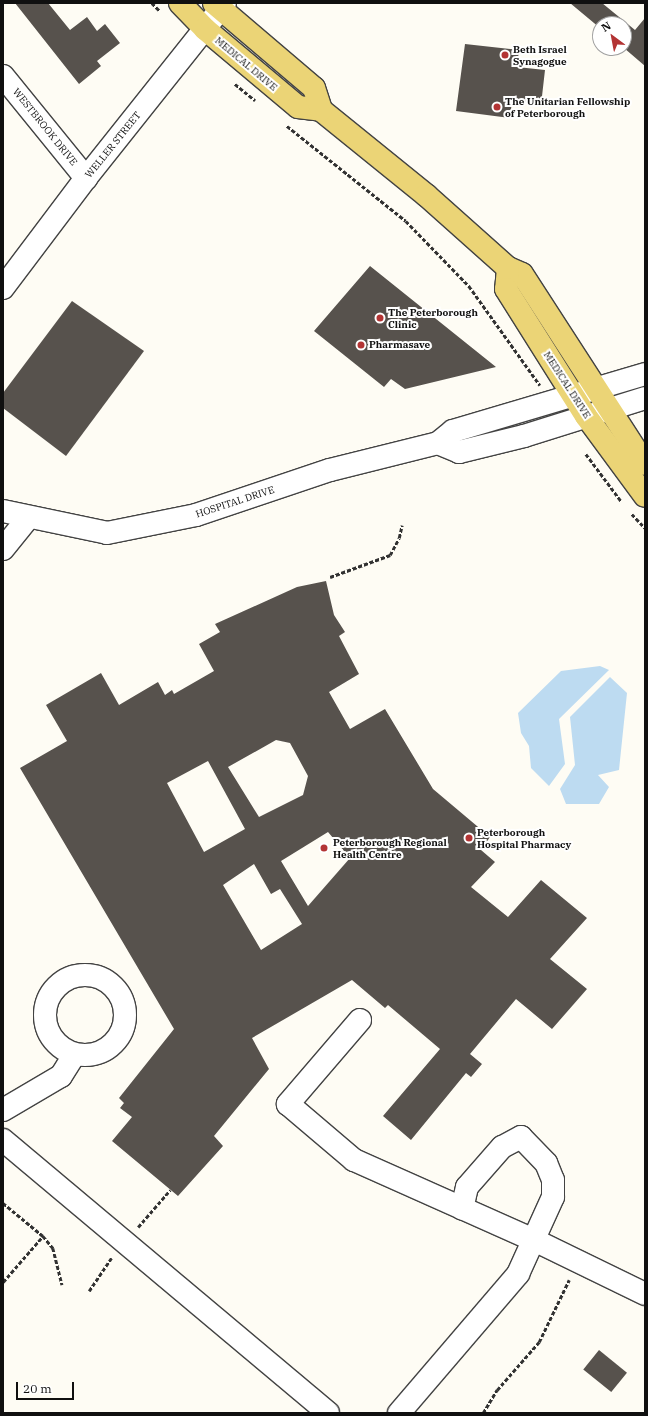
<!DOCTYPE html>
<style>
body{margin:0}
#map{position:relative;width:648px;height:1416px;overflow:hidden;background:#fefcf4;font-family:"IBM Plex Serif",serif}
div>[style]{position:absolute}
.water>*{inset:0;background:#bddbf1}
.building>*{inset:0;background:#57524d;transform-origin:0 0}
.path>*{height:2.5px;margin-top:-1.25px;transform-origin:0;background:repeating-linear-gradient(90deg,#323232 0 4px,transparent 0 6px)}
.roads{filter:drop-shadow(1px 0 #434343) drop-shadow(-1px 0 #434343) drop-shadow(0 1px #434343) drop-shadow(0 -1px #434343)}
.minor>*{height:22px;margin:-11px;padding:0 11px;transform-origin:11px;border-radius:11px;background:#fff}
.minor>.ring{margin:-11px;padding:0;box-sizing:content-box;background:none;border:22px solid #fff;border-radius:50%}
.major>*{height:22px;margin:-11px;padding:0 11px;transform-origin:11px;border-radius:11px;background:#ebd476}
.dots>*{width:11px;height:11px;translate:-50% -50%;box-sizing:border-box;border:2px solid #fff;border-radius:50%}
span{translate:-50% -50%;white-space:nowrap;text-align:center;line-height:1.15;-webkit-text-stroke:4px #fff;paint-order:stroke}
.poi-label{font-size:10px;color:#101010;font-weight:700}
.left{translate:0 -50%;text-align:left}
.street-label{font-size:10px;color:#101010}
.frame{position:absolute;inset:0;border:4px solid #101010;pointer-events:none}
.north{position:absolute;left:592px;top:16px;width:40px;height:40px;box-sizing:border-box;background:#fff;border:1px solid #9f9f9f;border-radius:50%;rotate:328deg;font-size:11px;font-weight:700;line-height:16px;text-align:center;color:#101010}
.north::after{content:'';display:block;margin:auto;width:14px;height:18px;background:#b33434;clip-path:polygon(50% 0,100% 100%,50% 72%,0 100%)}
.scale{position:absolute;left:16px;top:1382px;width:58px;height:18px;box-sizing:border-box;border:2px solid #101010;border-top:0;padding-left:5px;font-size:12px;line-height:14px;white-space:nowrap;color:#101010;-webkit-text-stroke:3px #fff;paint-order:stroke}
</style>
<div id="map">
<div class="water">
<i style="clip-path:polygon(600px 666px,609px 670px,559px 719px,565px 764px,549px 786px,531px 768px,529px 746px,521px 733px,518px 713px,561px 671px)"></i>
<i style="clip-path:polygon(610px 677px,627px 693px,619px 770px,598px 775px,609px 787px,599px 804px,566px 804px,560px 789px,575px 765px,570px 717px)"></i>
</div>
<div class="building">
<i style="clip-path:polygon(15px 3px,48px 3px,70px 30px,87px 17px,97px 31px,105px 24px,120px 43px,97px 61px,101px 66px,79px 84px)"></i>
<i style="clip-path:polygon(570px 3px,602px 3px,635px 30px,645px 18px,645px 66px,624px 48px,624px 24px,600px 24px,600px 28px)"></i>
<i style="clip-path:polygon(465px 44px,519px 50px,517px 67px,545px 70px,541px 105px,512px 101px,510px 118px,456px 111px)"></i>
<i style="clip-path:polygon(370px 266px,496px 367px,405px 389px,391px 379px,384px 387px,314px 331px)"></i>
<i style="clip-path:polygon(72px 301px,144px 351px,66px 456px,3px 408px,3px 393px)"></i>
<i style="clip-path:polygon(evenodd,326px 581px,334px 615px,345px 632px,339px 636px,359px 674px,329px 692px,350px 729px,385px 709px,433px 789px,490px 837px,481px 850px,495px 862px,471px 887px,508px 917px,541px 880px,587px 918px,550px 959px,587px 989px,552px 1029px,516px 999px,470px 1054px,482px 1064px,471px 1077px,466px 1073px,411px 1140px,383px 1116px,440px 1049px,388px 1005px,385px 1008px,352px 980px,252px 1038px,269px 1069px,214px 1136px,223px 1146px,178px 1196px,112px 1141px,132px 1117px,120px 1108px,124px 1103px,119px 1098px,174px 1029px,20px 768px,67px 741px,46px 705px,101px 673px,119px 705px,158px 682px,165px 695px,172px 690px,174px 694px,214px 671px,199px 644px,220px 632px,215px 624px,297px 587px,326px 581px,276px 740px,290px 743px,308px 776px,303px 795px,259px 817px,228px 767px,276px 740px,326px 581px,208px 761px,245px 829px,204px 852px,167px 783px,208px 761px,326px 581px,328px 832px,350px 858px,308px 906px,281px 861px,328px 832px,326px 581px,254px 864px,271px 894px,280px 889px,302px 924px,261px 950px,223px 885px,254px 864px)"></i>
<i style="left:599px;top:1350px;width:36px;height:25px;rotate:39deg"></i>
</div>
<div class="path">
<i style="left:152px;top:3px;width:11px;rotate:45deg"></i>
<i style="left:235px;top:84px;width:26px;rotate:39deg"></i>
<i style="left:287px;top:126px;width:152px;rotate:38.6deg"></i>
<i style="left:406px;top:221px;width:91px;rotate:45.9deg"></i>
<i style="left:469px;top:286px;width:122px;rotate:54.4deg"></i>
<i style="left:586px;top:454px;width:59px;rotate:53.3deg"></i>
<i style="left:632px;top:514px;width:19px;rotate:47deg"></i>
<i style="left:330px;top:577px;width:64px;rotate:-20.1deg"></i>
<i style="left:390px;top:555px;width:19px;rotate:-62deg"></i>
<i style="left:399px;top:538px;width:13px;rotate:-77deg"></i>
<i style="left:3px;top:1203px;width:52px;rotate:39.5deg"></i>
<i style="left:43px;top:1236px;width:16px;rotate:50deg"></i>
<i style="left:53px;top:1248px;width:38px;rotate:76deg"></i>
<i style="left:138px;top:1227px;width:49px;rotate:-49.1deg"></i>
<i style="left:3px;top:1282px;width:61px;rotate:-49deg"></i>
<i style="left:89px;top:1291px;width:40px;rotate:-56deg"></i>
<i style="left:483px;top:1413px;width:27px;rotate:-59deg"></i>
<i style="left:497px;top:1390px;width:64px;rotate:-48.8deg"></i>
<i style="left:539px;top:1342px;width:69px;rotate:-64.2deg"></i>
</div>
<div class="roads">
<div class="minor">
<i style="left:3px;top:76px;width:132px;rotate:50.9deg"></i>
<i style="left:3px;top:288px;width:138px;rotate:-53deg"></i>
<i style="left:86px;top:178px;width:223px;rotate:-51.5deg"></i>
<i style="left:438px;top:443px;width:23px;rotate:23deg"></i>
<i style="left:459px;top:452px;width:67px;rotate:-13.8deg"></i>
<i style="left:524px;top:436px;width:127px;rotate:-17.4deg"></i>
<i style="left:3px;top:511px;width:106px;rotate:11.9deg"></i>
<i style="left:107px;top:533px;width:91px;rotate:-11.4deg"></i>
<i style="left:196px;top:515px;width:141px;rotate:-18.6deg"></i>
<i style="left:330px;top:470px;width:111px;rotate:-14deg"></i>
<i style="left:438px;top:443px;width:19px;rotate:-39deg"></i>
<i style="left:453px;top:431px;width:200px;rotate:-16.5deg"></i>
<i style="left:3px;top:549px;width:41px;rotate:-50.9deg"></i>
<i class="ring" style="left:45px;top:975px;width:58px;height:58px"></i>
<i style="left:360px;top:1020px;width:111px;rotate:130.6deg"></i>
<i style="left:288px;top:1104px;width:87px;rotate:40.3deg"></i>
<i style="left:354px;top:1160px;width:197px;rotate:24deg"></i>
<i style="left:534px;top:1240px;width:123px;rotate:25.9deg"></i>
<i style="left:3px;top:1110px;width:67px;rotate:-30.4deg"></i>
<i style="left:61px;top:1076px;width:25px;rotate:-58deg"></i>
<i style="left:3px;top:1140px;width:424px;rotate:40deg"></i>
<i style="left:399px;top:1413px;width:183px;rotate:-49.4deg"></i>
<i style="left:518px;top:1274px;width:85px;rotate:-65.6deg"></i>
<i style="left:553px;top:1197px;width:17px;rotate:-90deg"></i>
<i style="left:553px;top:1180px;width:18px;rotate:-112deg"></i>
<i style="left:546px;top:1163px;width:36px;rotate:-134deg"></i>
<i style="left:521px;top:1137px;width:21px;rotate:152deg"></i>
<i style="left:502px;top:1147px;width:53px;rotate:131.2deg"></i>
<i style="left:467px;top:1187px;width:22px;rotate:103deg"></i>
</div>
<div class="major">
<i style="left:180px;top:3px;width:36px;rotate:46deg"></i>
<i style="left:205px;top:29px;width:121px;rotate:40deg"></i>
<i style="left:298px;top:107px;width:23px;rotate:7deg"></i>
<i style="left:321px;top:110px;width:135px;rotate:39deg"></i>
<i style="left:426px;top:195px;width:110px;rotate:41.7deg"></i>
<i style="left:508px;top:268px;width:15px;rotate:23deg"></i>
<i style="left:522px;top:274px;width:226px;rotate:57.1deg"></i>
<i style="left:214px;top:3px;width:131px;rotate:40.4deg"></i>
<i style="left:314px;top:88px;width:23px;rotate:72deg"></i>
<i style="left:508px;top:268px;width:21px;rotate:95deg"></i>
<i style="left:506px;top:289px;width:150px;rotate:57.8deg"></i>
<i style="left:586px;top:416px;width:99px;rotate:53.6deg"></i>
</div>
</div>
<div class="dots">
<i style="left:505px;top:55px;background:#b33434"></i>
<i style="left:497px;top:107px;background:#b33434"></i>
<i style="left:380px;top:318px;background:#b33434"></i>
<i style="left:361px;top:345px;background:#b33434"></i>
<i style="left:469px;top:838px;background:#b33434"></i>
<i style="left:324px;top:848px;background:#b33434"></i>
</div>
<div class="poi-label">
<span class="left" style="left:513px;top:55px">Beth Israel<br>Synagogue</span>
<span class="left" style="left:505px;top:107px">The Unitarian Fellowship<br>of Peterborough</span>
<span class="left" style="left:388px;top:318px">The Peterborough<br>Clinic</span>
<span class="left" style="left:369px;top:345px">Pharmasave</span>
<span class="left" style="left:477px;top:838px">Peterborough<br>Hospital Pharmacy</span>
<span class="left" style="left:333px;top:848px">Peterborough Regional<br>Health Centre</span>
</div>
<div class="street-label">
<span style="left:246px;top:64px;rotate:40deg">MEDICAL DRIVE</span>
<span style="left:45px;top:127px;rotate:51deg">WESTBROOK DRIVE</span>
<span style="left:113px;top:145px;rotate:-51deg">WELLER STREET</span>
<span style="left:567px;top:385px;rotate:57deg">MEDICAL DRIVE</span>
<span style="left:235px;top:502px;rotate:-18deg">HOSPITAL DRIVE</span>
</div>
<div class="frame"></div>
<div class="north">N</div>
<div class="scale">20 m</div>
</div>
